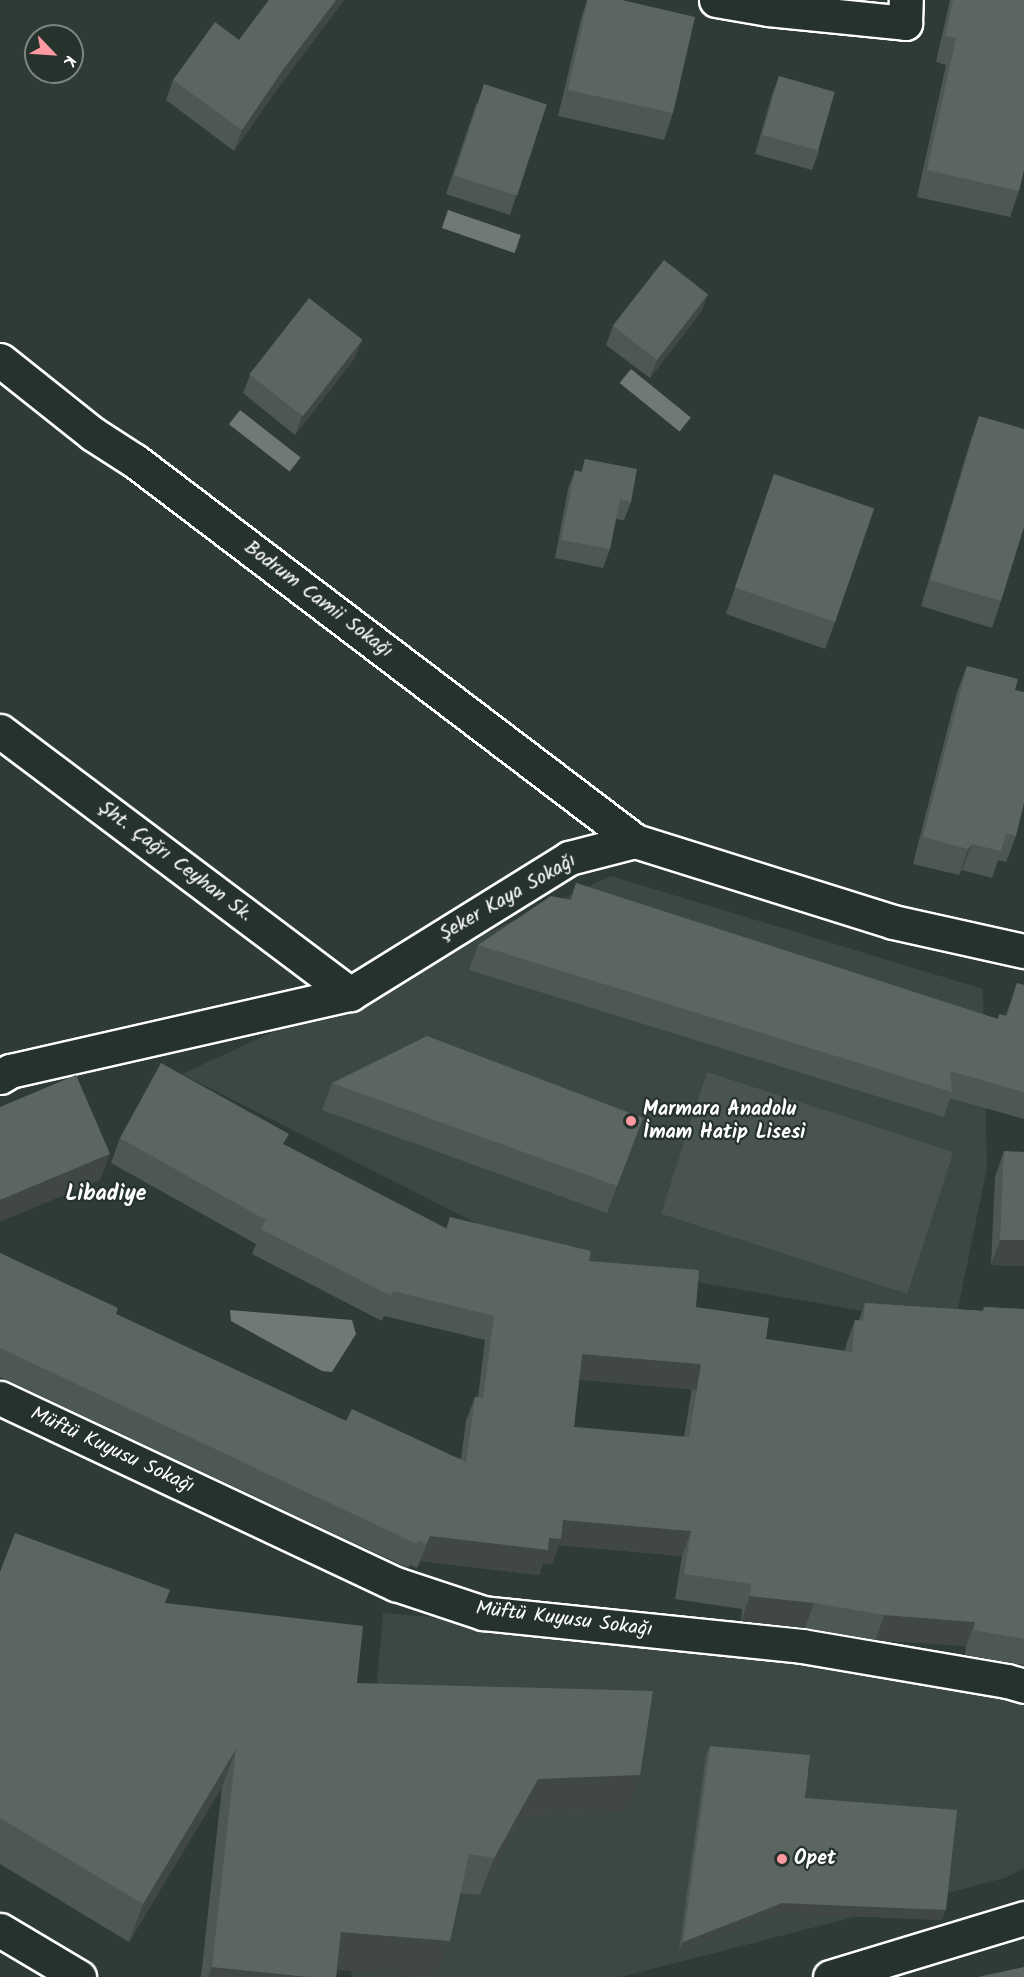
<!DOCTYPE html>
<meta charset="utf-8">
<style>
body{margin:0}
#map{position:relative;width:1024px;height:1977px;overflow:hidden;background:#2f3b35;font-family:Kalam,sans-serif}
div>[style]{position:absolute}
.built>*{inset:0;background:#3c4842}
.green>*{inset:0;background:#4a544f;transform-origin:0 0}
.water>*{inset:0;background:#707975;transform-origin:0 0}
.roads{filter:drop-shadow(2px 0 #fff) drop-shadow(-2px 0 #fff) drop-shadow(0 2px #fff) drop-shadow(0 -2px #fff)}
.minor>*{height:33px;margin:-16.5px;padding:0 16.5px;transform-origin:16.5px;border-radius:16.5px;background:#26332d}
.primary>*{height:33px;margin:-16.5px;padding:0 16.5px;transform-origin:16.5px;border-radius:16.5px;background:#26332d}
.wall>*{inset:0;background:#4e5853}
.shaded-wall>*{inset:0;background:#404744;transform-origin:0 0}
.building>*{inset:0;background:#5b6661;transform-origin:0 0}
.dots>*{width:16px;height:16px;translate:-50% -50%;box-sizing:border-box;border:3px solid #26332d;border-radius:50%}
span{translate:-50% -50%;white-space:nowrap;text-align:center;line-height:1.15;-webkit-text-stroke:4.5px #26332d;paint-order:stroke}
.street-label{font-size:20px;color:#fff}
.poi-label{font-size:20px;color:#fff;font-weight:700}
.left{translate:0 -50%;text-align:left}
.quarter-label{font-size:22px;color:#fff;font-weight:700}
.north{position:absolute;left:24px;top:24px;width:60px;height:60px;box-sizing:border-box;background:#26332d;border:2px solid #7d8581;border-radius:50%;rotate:115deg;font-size:16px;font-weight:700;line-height:24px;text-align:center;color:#fff}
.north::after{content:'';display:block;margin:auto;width:21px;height:27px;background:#ff9aa2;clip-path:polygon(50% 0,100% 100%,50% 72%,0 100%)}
</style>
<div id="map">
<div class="built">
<i style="clip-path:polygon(611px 876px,983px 989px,987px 1168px,956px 1318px,869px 1312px,539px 1255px,182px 1074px)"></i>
<i style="clip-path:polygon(383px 1613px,832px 1651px,1024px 1694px,1024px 1868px,1005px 1878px,621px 1977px,351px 1977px)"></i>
</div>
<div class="green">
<i style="left:707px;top:1072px;width:259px;height:149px;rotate:18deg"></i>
</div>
<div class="water">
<i style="left:448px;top:210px;width:77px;height:19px;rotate:19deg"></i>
<i style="left:631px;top:369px;width:77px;height:18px;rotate:39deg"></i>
<i style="left:240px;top:410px;width:77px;height:18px;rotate:38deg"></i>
<i style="clip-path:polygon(230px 1310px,352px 1320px,356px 1334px,332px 1372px,322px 1371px,231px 1321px)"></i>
</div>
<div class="roads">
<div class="minor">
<i style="left:716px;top:0;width:53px;rotate:9.8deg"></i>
<i style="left:768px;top:9px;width:138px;rotate:5.8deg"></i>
<i style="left:905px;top:23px;width:23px;rotate:-88deg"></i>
<i style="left:0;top:360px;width:119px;rotate:38.5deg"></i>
<i style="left:93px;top:434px;width:50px;rotate:32.7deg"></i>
<i style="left:135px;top:461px;width:628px;rotate:37.23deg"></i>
<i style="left:0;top:731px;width:438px;rotate:36.9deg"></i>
<i style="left:0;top:1077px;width:12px;rotate:-31deg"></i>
<i style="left:10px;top:1071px;width:349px;rotate:-12.8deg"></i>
<i style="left:350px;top:994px;width:258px;rotate:-31.8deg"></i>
<i style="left:569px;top:858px;width:68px;rotate:-14.4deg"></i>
<i style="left:635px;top:841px;width:270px;rotate:17.4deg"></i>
<i style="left:893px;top:922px;width:134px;rotate:12.5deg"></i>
<i style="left:0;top:1398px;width:438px;rotate:25.2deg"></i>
<i style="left:396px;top:1584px;width:92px;rotate:18.4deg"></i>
<i style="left:483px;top:1613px;width:321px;rotate:5.9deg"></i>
<i style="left:802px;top:1646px;width:208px;rotate:9.7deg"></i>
<i style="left:1007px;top:1681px;width:18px;rotate:16deg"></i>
</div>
<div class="primary">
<i style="left:0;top:1930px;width:92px;rotate:30.7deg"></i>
<i style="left:830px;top:1977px;width:203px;rotate:-16.9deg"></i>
</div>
</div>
<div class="wall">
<i style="clip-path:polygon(269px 0,344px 0,275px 92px,234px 151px,166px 100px,173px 80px,239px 40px)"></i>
<i style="clip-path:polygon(587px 0,622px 0,673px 113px,664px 140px,558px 116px,581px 19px)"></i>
<i style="clip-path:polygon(950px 0,1024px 0,1019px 191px,1010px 217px,917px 197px,946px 65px,936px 62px)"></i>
<i style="clip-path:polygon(779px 76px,819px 151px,812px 170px,755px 154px,772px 95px)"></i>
<i style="clip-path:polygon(477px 102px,516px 197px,510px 215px,446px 194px)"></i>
<i style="clip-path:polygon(708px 294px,701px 312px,650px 378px,606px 345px,613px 326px)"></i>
<i style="clip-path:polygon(355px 358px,295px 435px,243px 393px,250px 375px)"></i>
<i style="clip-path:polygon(979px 416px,1001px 601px,992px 628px,921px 606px,970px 442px)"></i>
<i style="clip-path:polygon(585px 459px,631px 502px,624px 520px,616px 519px,610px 549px,603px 568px,555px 558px,568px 489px,575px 470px,581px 472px)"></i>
<i style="clip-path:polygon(774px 474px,835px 622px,825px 649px,726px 614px)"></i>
<i style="clip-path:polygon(967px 666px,1015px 690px,1016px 836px,1006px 862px,998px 860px,992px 878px,962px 870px,959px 875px,913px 864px,957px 692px)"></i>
<i style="clip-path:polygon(576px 883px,997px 1019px,1006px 1015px,1017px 983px,1024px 985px,1024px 1119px,950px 1098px,944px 1117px,469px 970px,478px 945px,570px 900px)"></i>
<i style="clip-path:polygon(332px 1083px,643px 1118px,607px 1213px,322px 1110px)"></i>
<i style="clip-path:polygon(evenodd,120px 1138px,285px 1145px,446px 1228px,450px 1217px,589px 1261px,696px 1307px,766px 1339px,845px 1351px,846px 1345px,855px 1320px,859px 1320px,865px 1303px,982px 1311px,984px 1307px,1024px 1309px,1024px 1665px,965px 1655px,966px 1646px,876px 1640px,805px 1628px,741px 1621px,742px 1609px,675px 1599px,682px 1556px,559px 1545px,552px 1564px,543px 1563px,539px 1575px,421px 1561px,417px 1568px,410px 1565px,408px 1568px,0 1377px,0 1253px,116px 1314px,346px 1421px,461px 1459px,466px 1421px,475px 1397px,478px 1397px,485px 1340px,384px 1316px,382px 1321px,252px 1254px,256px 1244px,111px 1163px,120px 1138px,579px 1379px,692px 1388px,684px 1437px,574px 1427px,579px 1379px)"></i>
<i style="clip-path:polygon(1004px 1151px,1024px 1266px,991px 1265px,995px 1177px)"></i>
<i style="clip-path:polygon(0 1572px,165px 1603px,357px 1683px,626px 1813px,524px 1816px,480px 1895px,461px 1893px,337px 1970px,336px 1977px,201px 1977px,222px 1787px,129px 1942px,0 1864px)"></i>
<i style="clip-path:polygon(710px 1746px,805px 1798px,942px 1920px,779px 1913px,679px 1951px,706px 1755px)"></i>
</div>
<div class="shaded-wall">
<i style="clip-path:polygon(336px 0,344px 0,275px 92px,234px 151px,242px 130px,282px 71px)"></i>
<i style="clip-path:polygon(708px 294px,701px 312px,650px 378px,657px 360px)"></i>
<i style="clip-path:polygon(362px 340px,355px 358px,295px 435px,302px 416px)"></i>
<i style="clip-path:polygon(972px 844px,962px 870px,959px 875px,968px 849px)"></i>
<i style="clip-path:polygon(643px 1118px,634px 1145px,607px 1213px,617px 1186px)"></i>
<i style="clip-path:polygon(110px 1154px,100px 1180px,0 1222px,0 1200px)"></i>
<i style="clip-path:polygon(1000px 1240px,1024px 1240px,1024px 1266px,991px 1265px)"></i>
<i style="left:582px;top:1354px;width:119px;height:26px;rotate:5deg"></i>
<i style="clip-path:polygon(563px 1520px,691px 1531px,682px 1556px,559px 1545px,552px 1564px,543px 1563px,539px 1575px,421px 1561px,417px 1568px,430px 1536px,549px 1538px)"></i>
<i style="clip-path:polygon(750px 1596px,814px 1603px,805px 1628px,741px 1621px)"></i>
<i style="clip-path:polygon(884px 1615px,975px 1622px,966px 1646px,876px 1640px)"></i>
<i style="clip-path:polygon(236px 1749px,222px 1787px,129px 1942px,143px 1904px)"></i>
<i style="clip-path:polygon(640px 1775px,626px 1813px,524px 1816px,480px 1895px,494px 1858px,538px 1779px)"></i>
<i style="clip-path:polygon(782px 1903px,946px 1910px,942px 1920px,779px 1913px,679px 1951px,683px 1942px)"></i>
<i style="clip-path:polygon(341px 1932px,450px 1941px,437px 1977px,414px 1977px,327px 1969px)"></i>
<i style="clip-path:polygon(212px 1967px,309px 1977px,208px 1977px)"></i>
</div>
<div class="building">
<i style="clip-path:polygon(269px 0,336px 0,282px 71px,242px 130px,173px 80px,215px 22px,239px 40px)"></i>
<i style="clip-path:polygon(588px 0,622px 0,695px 17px,673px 113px,568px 90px)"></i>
<i style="clip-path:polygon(953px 0,1024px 0,1024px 170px,1019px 191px,927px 170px,956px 38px,945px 36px)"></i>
<i style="left:779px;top:76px;width:58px;height:61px;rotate:16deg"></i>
<i style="left:484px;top:84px;width:66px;height:96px;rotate:18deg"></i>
<i style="left:664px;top:260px;width:56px;height:83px;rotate:38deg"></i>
<i style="left:309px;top:298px;width:68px;height:97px;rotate:38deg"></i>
<i style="clip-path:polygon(979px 416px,1024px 429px,1024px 527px,1001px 601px,930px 580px)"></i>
<i style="clip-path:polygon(585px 459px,637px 469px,631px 502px,620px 499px,610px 549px,561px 540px,575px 470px,582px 472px)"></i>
<i style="left:774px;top:474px;width:106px;height:120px;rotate:19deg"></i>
<i style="clip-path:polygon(967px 666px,1018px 679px,1015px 690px,1024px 692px,1024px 803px,1016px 836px,1006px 833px,1001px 851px,972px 844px,968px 849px,923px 837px)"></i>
<i style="clip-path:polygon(576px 883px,998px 1019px,999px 1014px,1007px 1016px,1017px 983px,1024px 985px,1024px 1092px,950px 1071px,952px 1092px,478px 945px,551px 896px,571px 900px)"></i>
<i style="clip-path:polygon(427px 1036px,643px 1118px,617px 1186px,332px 1083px)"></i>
<i style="clip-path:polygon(evenodd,161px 1063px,289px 1134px,283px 1144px,447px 1229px,450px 1217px,591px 1251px,589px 1261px,699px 1270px,696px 1307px,769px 1318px,766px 1339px,852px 1352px,855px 1320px,863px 1321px,865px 1303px,984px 1311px,984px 1307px,1024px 1309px,1024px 1639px,974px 1630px,975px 1622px,884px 1615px,814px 1603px,750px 1596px,751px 1584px,684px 1574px,691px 1531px,563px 1520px,561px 1539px,549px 1538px,548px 1550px,430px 1536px,426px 1544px,419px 1540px,417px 1544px,0 1348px,0 1253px,118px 1308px,116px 1314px,346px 1421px,352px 1409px,466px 1462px,475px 1397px,483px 1398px,494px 1316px,393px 1291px,391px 1296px,261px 1229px,266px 1220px,120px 1138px,161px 1063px,582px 1354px,701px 1364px,689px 1437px,574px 1427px,582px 1354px)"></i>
<i style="clip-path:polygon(76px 1075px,110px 1154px,0 1200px,0 1107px)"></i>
<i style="clip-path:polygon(1004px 1151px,1024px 1152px,1024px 1240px,1000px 1240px)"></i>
<i style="clip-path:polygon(15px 1533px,170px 1590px,165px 1603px,363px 1626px,357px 1683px,653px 1691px,640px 1775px,538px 1779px,494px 1858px,469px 1854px,450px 1941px,341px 1932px,336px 1977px,309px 1977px,212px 1967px,236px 1749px,143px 1904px,0 1818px,0 1572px)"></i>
<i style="clip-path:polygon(710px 1746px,810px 1755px,805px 1798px,957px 1810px,946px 1910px,782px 1903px,683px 1942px)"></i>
<i style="clip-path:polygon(1024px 1967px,1024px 1977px,978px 1977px)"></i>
</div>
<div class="dots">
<i style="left:631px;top:1121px;background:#ff9aa2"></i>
<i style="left:782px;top:1859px;background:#ff9aa2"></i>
</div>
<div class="street-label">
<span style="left:318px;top:600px;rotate:37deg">Bodrum Camii Sokağı</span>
<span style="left:175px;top:862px;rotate:37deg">Şht. Çağrı Ceyhan Sk.</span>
<span style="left:508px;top:898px;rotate:-30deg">Şeker Kaya Sokağı</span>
<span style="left:112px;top:1451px;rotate:25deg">Müftü Kuyusu Sokağı</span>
<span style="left:564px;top:1620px;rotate:7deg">Müftü Kuyusu Sokağı</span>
</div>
<div class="poi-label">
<span class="left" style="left:643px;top:1122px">Marmara Anadolu<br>İmam Hatip Lisesi</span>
<span class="left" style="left:794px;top:1859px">Opet</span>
</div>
<div class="quarter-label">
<span style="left:106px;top:1195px">Libadiye</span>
</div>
<div class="north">K</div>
</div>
